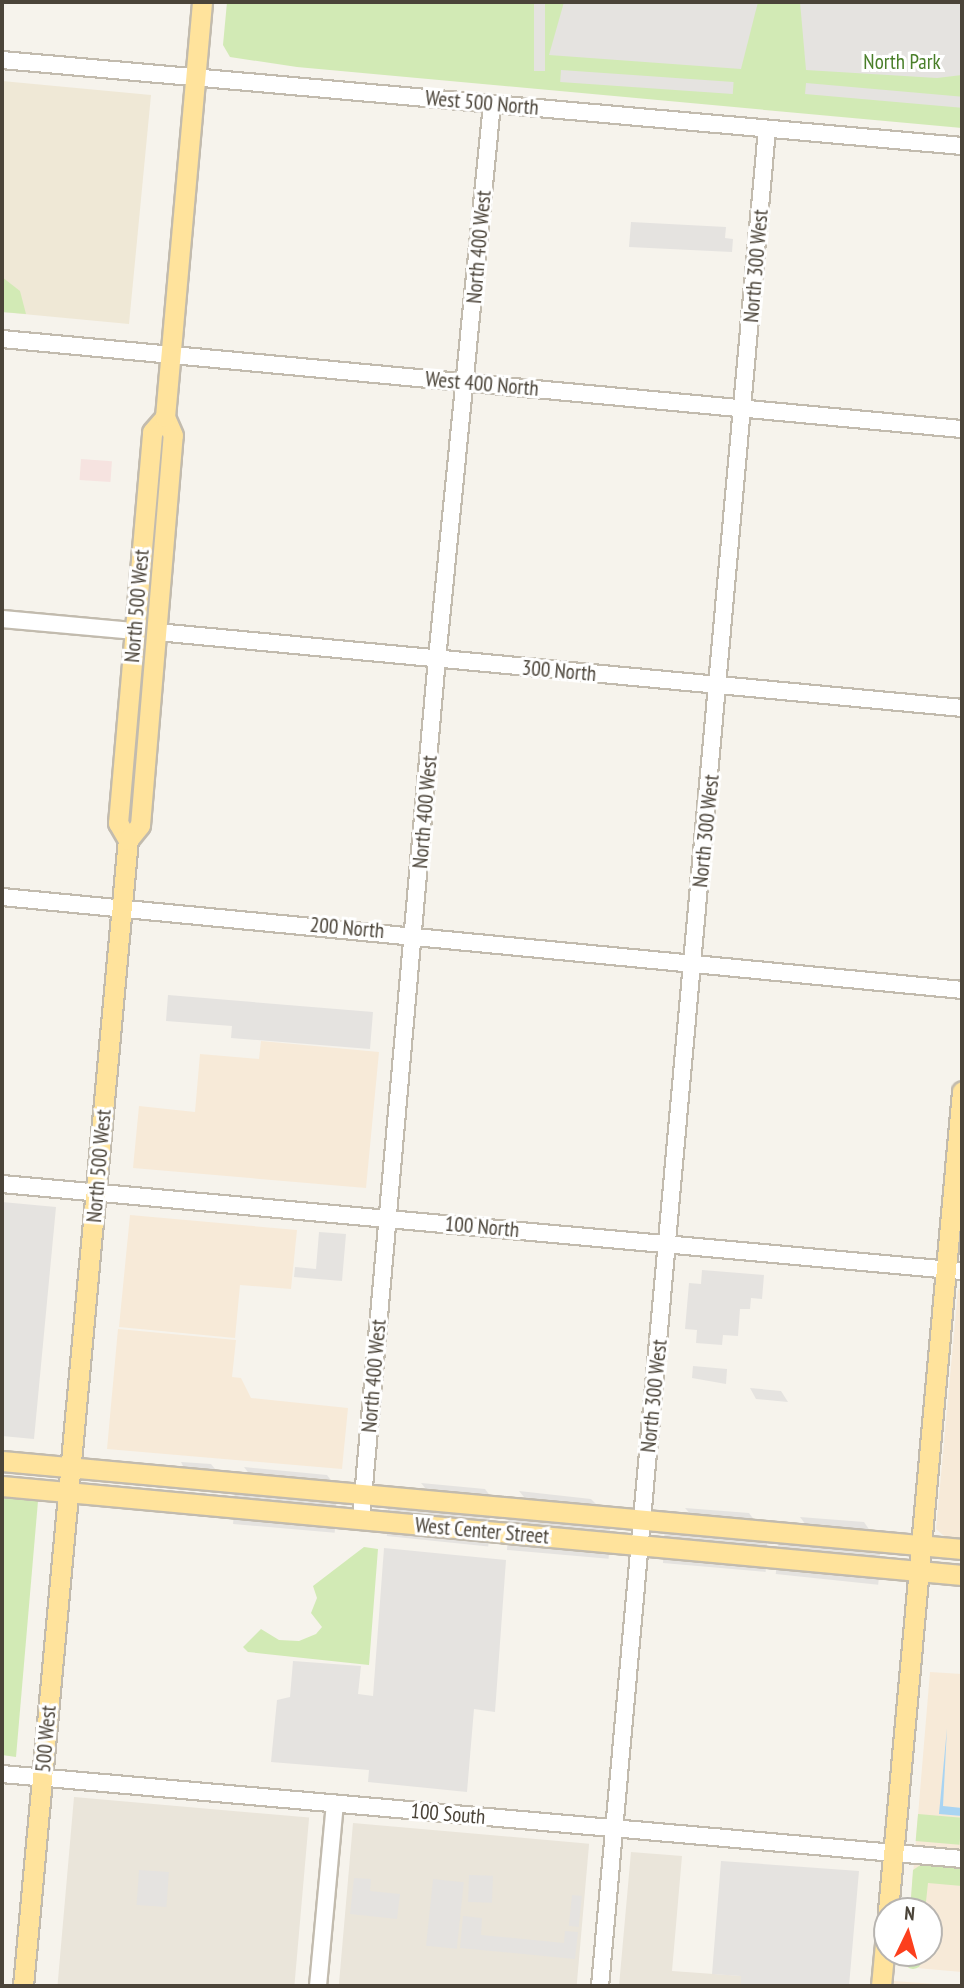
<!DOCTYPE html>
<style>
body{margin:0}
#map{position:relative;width:964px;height:1988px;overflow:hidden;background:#f6f3ec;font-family:"PT Sans Narrow",sans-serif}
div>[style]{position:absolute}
.residential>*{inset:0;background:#eae5da;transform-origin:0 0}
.commercial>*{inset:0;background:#f7ead8}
.education>*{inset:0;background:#efe8d6}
.medical>*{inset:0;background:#f6e3e0;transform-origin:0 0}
.green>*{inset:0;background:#d2eab5;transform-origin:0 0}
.round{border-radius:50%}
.parking>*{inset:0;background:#e5e3e0;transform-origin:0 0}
.water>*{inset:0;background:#a9d4f2}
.roads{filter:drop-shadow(2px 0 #c2bbae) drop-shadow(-2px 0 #c2bbae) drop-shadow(0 2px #c2bbae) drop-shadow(0 -2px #c2bbae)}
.minor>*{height:16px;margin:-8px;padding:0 8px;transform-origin:8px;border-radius:8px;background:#fff}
.major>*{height:19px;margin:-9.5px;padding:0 9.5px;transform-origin:9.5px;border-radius:9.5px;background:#ffe39c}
span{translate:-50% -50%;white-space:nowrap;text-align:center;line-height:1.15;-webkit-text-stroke:6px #fff;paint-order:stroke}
.park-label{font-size:21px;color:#4a7f2a}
.street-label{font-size:21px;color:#4b4439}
.frame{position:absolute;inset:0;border:4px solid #4b4439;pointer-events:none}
.north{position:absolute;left:873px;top:1897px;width:70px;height:70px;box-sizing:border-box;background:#fff;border:2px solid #b7b4b0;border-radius:50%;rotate:5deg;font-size:19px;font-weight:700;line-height:28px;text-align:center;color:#4b4439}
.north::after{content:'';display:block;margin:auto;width:24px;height:32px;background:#fc3f1d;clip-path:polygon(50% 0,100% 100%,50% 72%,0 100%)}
</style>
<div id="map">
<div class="residential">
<i style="left:74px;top:1797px;width:236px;height:190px;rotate:5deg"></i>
<i style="left:353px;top:1823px;width:237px;height:164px;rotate:5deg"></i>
<i style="clip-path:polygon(631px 1852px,682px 1856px,672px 1971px,742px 1976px,741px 1986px,619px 1986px)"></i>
</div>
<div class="commercial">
<i style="clip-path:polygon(261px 1041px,379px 1052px,366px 1188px,133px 1168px,139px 1106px,195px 1112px,200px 1054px,259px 1059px)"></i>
<i style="clip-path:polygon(130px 1215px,297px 1230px,291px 1289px,240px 1285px,235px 1338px,119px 1327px)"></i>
<i style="clip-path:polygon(962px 1287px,962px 1538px,944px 1536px,936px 1529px,958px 1290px)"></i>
<i style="clip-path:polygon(118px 1329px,236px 1340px,232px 1377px,241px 1378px,251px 1398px,348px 1408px,342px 1469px,107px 1449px)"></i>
<i style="clip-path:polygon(930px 1672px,962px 1674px,962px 1972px,905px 1967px,906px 1953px,929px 1953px,929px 1911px,910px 1911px)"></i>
<i style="clip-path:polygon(894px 1981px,962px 1986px,894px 1986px)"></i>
</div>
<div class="education">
<i style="clip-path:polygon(2px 81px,151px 95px,129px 324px,2px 312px)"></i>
</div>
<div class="medical">
<i style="left:81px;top:459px;width:31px;height:21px;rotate:4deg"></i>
</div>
<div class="green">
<i style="clip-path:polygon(227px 2px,962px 2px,962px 128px,297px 67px,230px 57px,223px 45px)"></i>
<i style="clip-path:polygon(2px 277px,20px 291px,26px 314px,2px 312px)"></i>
<i style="clip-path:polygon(2px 1498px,38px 1501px,16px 1757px,2px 1755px)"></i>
<i style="clip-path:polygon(364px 1547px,378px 1549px,369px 1665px,248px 1652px,243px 1647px,261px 1629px,279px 1640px,299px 1641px,316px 1634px,322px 1627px,311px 1613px,317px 1598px,313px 1586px)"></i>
<i style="left:918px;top:1814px;width:44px;height:27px;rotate:5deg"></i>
<i style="clip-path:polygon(922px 1864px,962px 1868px,962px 1886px,928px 1883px,925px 1911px,910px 1911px,913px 1870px)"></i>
<i class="round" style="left:904px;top:1951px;width:18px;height:18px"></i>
</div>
<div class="parking">
<i style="left:534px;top:2px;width:11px;height:69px"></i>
<i style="clip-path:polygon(564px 2px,758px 2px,741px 69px,549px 55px)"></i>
<i style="clip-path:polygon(800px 2px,962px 2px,962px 75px,937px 78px,806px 70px)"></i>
<i style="left:561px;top:70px;width:173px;height:12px;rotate:4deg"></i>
<i style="left:806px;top:83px;width:157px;height:11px;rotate:5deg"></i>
<i style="clip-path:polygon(631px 222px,726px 227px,725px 238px,733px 239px,732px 252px,629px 247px)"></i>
<i style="clip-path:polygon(168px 995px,373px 1012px,370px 1049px,231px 1038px,232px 1026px,166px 1021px)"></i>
<i style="clip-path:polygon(2px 1202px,56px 1207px,34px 1439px,2px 1436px)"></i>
<i style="clip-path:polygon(319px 1232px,346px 1234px,342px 1281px,294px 1277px,295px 1267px,316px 1269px)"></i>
<i style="clip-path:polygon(702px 1270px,764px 1275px,762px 1299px,751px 1298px,750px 1309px,740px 1309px,738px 1336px,723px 1335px,722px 1345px,696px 1343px,697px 1330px,685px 1329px,689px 1283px,701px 1284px)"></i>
<i style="clip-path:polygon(693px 1366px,727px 1369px,726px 1384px,692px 1378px)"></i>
<i style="clip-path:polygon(750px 1388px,781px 1391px,788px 1402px,756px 1399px)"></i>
<i style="clip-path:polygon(181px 1462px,211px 1464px,220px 1475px,186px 1472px)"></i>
<i style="clip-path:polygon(244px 1467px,327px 1475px,336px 1487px,254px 1480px)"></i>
<i style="clip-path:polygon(421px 1483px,485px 1489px,494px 1501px,431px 1495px)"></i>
<i style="left:235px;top:1490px;width:102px;height:12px;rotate:5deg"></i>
<i style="clip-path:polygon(519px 1491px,591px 1499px,602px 1510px,529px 1503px)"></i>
<i style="left:389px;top:1501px;width:102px;height:13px;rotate:6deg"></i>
<i style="clip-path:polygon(685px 1508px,749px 1513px,758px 1525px,695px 1519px)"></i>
<i style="left:234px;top:1513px;width:102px;height:11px;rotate:5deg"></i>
<i style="left:509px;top:1515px;width:102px;height:12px;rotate:6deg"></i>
<i style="clip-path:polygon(800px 1517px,864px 1522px,873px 1535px,809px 1529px)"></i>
<i style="left:388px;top:1524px;width:102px;height:12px;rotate:6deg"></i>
<i style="left:665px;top:1528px;width:103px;height:12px;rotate:5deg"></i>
<i style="left:508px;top:1538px;width:102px;height:12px;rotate:5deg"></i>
<i style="left:779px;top:1539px;width:102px;height:12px;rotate:6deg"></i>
<i style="clip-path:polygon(384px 1548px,506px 1560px,495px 1712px,474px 1709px,467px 1792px,368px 1782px,369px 1770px,271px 1762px,277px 1700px,290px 1697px,293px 1661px,361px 1666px,358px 1694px,373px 1696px)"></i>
<i style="left:664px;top:1551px;width:103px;height:12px;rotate:5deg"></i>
<i style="left:777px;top:1562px;width:103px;height:12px;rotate:6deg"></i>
<i style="clip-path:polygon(721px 1861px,859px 1871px,849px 1986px,741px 1986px,741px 1976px,712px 1974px)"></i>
<i style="left:139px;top:1870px;width:30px;height:35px;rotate:4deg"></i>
<i style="left:469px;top:1875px;width:24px;height:27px;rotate:2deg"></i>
<i style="clip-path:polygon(354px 1878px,371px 1879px,370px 1891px,400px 1894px,397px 1919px,350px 1914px)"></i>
<i style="left:433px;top:1879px;width:31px;height:67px;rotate:6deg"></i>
<i style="left:572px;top:1895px;width:10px;height:31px;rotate:6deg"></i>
<i style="clip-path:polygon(463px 1916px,482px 1918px,481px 1935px,564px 1943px,565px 1931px,578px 1932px,575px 1959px,460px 1948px)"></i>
</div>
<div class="water">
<i style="clip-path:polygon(947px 1728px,943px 1806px,962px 1808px,962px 1816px,939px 1814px)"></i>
</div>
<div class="roads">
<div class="minor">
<i style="left:2px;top:60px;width:964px;rotate:5.12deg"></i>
<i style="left:2px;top:339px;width:964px;rotate:5.36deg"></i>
<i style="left:2px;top:619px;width:134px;rotate:5.2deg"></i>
<i style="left:157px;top:632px;width:809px;rotate:5.39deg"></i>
<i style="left:2px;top:897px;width:964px;rotate:5.53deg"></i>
<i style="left:2px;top:1184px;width:964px;rotate:5.18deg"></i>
<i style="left:361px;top:1520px;width:864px;rotate:-84.96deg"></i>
<i style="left:437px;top:659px;width:558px;rotate:-84.34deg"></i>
<i style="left:2px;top:1774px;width:964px;rotate:5.06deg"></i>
<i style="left:318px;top:1986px;width:183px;rotate:-84.7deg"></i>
<i style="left:600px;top:1986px;width:1864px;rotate:-84.86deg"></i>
</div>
<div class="major">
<i style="left:128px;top:840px;width:20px;rotate:-120deg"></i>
<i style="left:118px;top:823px;width:392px;rotate:-85deg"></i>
<i style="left:152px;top:432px;width:20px;rotate:-49deg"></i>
<i style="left:2px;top:1461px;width:964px;rotate:5.24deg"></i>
<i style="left:2px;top:1486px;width:964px;rotate:5.3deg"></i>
<i style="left:888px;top:1911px;width:823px;rotate:-84.84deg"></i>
<i style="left:23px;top:1986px;width:1151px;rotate:-84.77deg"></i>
<i style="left:128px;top:840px;width:19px;rotate:-51deg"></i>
<i style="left:140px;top:825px;width:391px;rotate:-85.2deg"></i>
<i style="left:173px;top:435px;width:20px;rotate:-114deg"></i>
<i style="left:165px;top:417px;width:417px;rotate:-84.9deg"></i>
<i style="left:881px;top:1986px;width:64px;rotate:-84.6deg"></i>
</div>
</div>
<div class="park-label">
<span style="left:902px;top:62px">North Park</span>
</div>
<div class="street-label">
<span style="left:482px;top:103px;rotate:5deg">West 500 North</span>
<span style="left:479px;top:247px;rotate:-85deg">North 400 West</span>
<span style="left:756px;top:266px;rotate:-85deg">North 300 West</span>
<span style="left:482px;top:384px;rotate:5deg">West 400 North</span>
<span style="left:137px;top:606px;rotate:-85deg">North 500 West</span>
<span style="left:559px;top:671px;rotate:5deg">300 North</span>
<span style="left:425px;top:812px;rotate:-85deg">North 400 West</span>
<span style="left:706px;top:831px;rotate:-84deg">North 300 West</span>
<span style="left:347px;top:928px;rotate:5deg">200 North</span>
<span style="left:99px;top:1166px;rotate:-85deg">North 500 West</span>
<span style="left:482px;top:1227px;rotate:5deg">100 North</span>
<span style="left:374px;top:1376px;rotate:-85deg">North 400 West</span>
<span style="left:654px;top:1396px;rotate:-84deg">North 300 West</span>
<span style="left:482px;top:1531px;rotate:5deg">West Center Street</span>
<span style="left:46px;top:1739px;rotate:-85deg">500 West</span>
<span style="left:448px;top:1814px;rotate:5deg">100 South</span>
</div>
<div class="frame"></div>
<div class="north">N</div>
</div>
